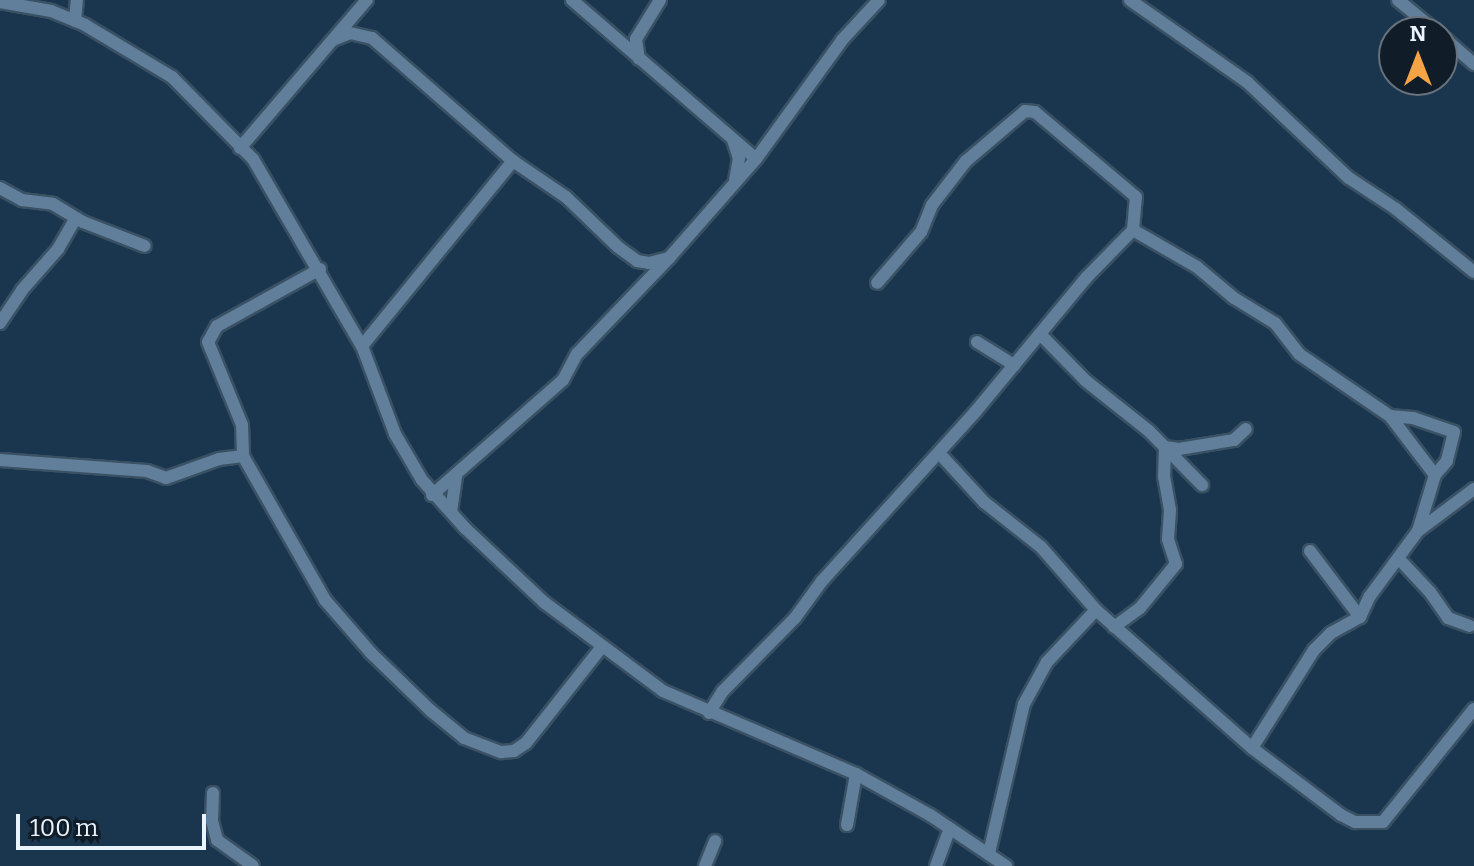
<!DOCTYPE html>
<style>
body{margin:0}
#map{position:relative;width:1474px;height:866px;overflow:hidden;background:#1a364e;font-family:Bitter,serif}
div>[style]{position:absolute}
.roads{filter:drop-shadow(2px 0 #3a5164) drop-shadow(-2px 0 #3a5164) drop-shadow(0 2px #3a5164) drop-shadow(0 -2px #3a5164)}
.minor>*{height:12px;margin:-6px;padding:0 6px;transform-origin:6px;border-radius:6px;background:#617f9b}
span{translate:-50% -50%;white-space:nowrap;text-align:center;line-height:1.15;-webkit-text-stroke:8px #101c27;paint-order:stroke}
.north{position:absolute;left:1378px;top:16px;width:80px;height:80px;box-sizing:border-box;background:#101c27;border:2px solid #67727d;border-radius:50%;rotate:0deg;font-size:22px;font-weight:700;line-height:32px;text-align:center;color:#eaf4fe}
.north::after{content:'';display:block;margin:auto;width:28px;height:36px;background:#f4a444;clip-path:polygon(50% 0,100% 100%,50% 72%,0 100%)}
.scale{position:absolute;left:16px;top:814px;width:190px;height:36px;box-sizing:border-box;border:4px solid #eaf4fe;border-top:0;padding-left:10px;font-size:24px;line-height:28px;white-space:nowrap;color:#eaf4fe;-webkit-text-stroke:6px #101c27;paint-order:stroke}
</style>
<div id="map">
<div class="roads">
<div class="minor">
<i style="left:572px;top:0;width:243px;rotate:40.8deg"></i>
<i style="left:1130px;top:0;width:143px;rotate:35deg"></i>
<i style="left:1247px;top:82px;width:140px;rotate:43.3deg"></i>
<i style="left:1349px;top:178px;width:56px;rotate:33.4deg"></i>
<i style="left:1396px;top:209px;width:100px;rotate:38.9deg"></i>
<i style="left:1398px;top:0;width:50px;rotate:39.4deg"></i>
<i style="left:0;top:2px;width:52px;rotate:10deg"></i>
<i style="left:51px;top:11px;width:37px;rotate:22deg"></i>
<i style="left:85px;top:25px;width:101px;rotate:30.9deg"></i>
<i style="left:172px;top:77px;width:115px;rotate:45.4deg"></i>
<i style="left:253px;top:159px;width:216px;rotate:59.8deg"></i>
<i style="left:362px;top:346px;width:94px;rotate:69.4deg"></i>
<i style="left:395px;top:434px;width:53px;rotate:59.6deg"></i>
<i style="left:422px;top:480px;width:64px;rotate:48.1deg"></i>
<i style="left:465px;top:528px;width:110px;rotate:43.2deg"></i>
<i style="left:545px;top:603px;width:147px;rotate:36.7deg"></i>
<i style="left:663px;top:691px;width:210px;rotate:23.3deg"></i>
<i style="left:856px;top:774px;width:85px;rotate:29deg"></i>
<i style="left:930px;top:815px;width:92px;rotate:33.9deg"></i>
<i style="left:75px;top:21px;width:21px;rotate:-85deg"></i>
<i style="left:1442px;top:36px;width:43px;rotate:41.2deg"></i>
<i style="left:333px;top:40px;width:18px;rotate:-22deg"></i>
<i style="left:350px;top:33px;width:23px;rotate:13deg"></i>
<i style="left:372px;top:38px;width:187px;rotate:41.1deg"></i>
<i style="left:513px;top:161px;width:64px;rotate:34.2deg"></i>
<i style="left:566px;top:197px;width:72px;rotate:43.9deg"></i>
<i style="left:618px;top:247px;width:24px;rotate:36deg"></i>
<i style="left:637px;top:261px;width:12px;rotate:9deg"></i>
<i style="left:649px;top:263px;width:21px;rotate:-14deg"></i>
<i style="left:639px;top:59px;width:20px;rotate:-99deg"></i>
<i style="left:636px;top:39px;width:46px;rotate:-58.4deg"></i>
<i style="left:733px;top:140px;width:19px;rotate:72deg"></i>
<i style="left:739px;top:158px;width:22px;rotate:100deg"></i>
<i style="left:240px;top:148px;width:195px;rotate:-49.4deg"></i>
<i style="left:0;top:188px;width:25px;rotate:29deg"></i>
<i style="left:22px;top:200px;width:31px;rotate:7deg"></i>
<i style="left:53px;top:204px;width:35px;rotate:31deg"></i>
<i style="left:83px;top:222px;width:66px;rotate:21.2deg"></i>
<i style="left:1133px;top:230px;width:74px;rotate:30deg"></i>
<i style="left:1197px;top:267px;width:48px;rotate:40deg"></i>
<i style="left:1234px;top:298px;width:48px;rotate:31.4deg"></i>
<i style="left:1275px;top:323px;width:39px;rotate:52deg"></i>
<i style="left:1299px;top:354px;width:110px;rotate:34.3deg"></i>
<i style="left:1390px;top:416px;width:74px;rotate:52.7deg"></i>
<i style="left:1435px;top:475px;width:59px;rotate:106.9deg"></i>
<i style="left:320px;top:269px;width:118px;rotate:151deg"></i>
<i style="left:217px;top:326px;width:18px;rotate:119deg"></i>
<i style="left:208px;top:342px;width:90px;rotate:67.7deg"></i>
<i style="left:242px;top:425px;width:31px;rotate:88deg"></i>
<i style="left:243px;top:456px;width:166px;rotate:60.3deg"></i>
<i style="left:325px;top:600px;width:70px;rotate:49deg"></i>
<i style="left:371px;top:653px;width:82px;rotate:44deg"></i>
<i style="left:430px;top:710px;width:44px;rotate:39.5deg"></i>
<i style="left:464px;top:738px;width:40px;rotate:21deg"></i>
<i style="left:501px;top:752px;width:13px;rotate:-4deg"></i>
<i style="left:514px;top:751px;width:14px;rotate:-34deg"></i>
<i style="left:526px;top:743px;width:121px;rotate:-51.7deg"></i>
<i style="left:0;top:323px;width:40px;rotate:-56deg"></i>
<i style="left:22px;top:290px;width:55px;rotate:-48.7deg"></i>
<i style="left:58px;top:249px;width:34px;rotate:-60deg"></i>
<i style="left:1040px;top:334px;width:66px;rotate:45.6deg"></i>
<i style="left:1086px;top:381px;width:80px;rotate:38.4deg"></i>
<i style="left:1149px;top:431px;width:76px;rotate:45.5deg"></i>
<i style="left:977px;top:342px;width:44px;rotate:31.9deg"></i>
<i style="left:362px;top:346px;width:239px;rotate:-50.8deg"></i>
<i style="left:1390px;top:416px;width:23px;rotate:5deg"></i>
<i style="left:1413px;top:418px;width:43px;rotate:18.9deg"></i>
<i style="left:1454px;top:432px;width:30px;rotate:104deg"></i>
<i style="left:1447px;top:461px;width:18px;rotate:131deg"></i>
<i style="left:939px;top:453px;width:67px;rotate:47.4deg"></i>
<i style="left:984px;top:502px;width:73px;rotate:38.3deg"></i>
<i style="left:1041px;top:547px;width:84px;rotate:48.9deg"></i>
<i style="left:1096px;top:610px;width:208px;rotate:41.5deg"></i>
<i style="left:1252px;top:748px;width:111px;rotate:37deg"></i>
<i style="left:1341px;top:815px;width:16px;rotate:27deg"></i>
<i style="left:1355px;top:822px;width:28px"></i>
<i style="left:1383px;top:822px;width:145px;rotate:-51.2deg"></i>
<i style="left:0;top:460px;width:147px;rotate:4.3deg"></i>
<i style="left:147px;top:471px;width:20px;rotate:20deg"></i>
<i style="left:166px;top:478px;width:56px;rotate:-19.7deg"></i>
<i style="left:219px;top:459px;width:24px;rotate:-7deg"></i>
<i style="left:432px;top:495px;width:174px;rotate:-41.3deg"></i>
<i style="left:563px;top:380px;width:30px;rotate:-62deg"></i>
<i style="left:577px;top:354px;width:133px;rotate:-46.2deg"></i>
<i style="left:669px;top:258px;width:132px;rotate:-48.7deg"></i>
<i style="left:756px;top:159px;width:147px;rotate:-54.1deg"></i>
<i style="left:842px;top:40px;width:54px;rotate:-47.2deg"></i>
<i style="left:451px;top:512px;width:37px;rotate:-82deg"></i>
<i style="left:1310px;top:551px;width:83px;rotate:52.9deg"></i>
<i style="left:1399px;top:559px;width:45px;rotate:46.8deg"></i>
<i style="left:1430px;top:592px;width:32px;rotate:55deg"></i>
<i style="left:1448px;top:618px;width:23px;rotate:20deg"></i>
<i style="left:1114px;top:627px;width:32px;rotate:-36deg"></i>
<i style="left:1140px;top:608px;width:57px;rotate:-50.7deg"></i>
<i style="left:1176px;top:564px;width:26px;rotate:-108deg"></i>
<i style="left:1168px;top:539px;width:29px;rotate:-86deg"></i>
<i style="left:1170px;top:510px;width:34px;rotate:-100deg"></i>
<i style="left:1164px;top:477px;width:30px;rotate:-88deg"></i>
<i style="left:1165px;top:447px;width:14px;rotate:8deg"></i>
<i style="left:1179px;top:449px;width:56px;rotate:-9.3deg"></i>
<i style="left:1234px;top:440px;width:16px;rotate:-43deg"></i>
<i style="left:709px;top:713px;width:26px;rotate:-58deg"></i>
<i style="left:723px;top:691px;width:103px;rotate:-45.4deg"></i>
<i style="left:795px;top:618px;width:46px;rotate:-53.9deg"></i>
<i style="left:822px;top:581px;width:229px;rotate:-47.8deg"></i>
<i style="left:976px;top:411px;width:173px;rotate:-50.4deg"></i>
<i style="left:1086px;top:278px;width:67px;rotate:-45.6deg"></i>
<i style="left:1133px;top:230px;width:33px;rotate:-85deg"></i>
<i style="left:1136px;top:197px;width:132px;rotate:-139.9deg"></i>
<i style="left:1035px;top:112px;width:10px;rotate:-174deg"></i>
<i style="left:1025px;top:111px;width:77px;rotate:139.7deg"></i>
<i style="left:966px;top:161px;width:56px;rotate:127.7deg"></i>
<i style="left:932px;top:205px;width:29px;rotate:112deg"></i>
<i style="left:921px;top:232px;width:67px;rotate:130.8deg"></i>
<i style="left:1252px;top:748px;width:116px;rotate:-57.7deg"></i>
<i style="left:1314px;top:650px;width:24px;rotate:-45deg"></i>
<i style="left:1331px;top:633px;width:33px;rotate:-29deg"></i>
<i style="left:1360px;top:617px;width:23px;rotate:-65deg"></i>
<i style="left:1370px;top:596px;width:81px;rotate:-53.6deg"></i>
<i style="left:1418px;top:531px;width:70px;rotate:-36.9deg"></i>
<i style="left:213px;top:793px;width:28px;rotate:92deg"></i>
<i style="left:212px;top:821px;width:20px;rotate:75deg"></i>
<i style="left:217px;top:840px;width:44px;rotate:35.8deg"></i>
<i style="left:847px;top:825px;width:52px;rotate:-80deg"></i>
<i style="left:989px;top:853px;width:153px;rotate:-76.8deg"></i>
<i style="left:1024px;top:704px;width:48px;rotate:-61.3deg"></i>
<i style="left:1047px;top:662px;width:71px;rotate:-46.7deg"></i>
<i style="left:705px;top:866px;width:27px;rotate:-68deg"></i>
<i style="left:936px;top:866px;width:40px;rotate:-69.8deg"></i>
</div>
</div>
<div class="north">N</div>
<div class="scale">100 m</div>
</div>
